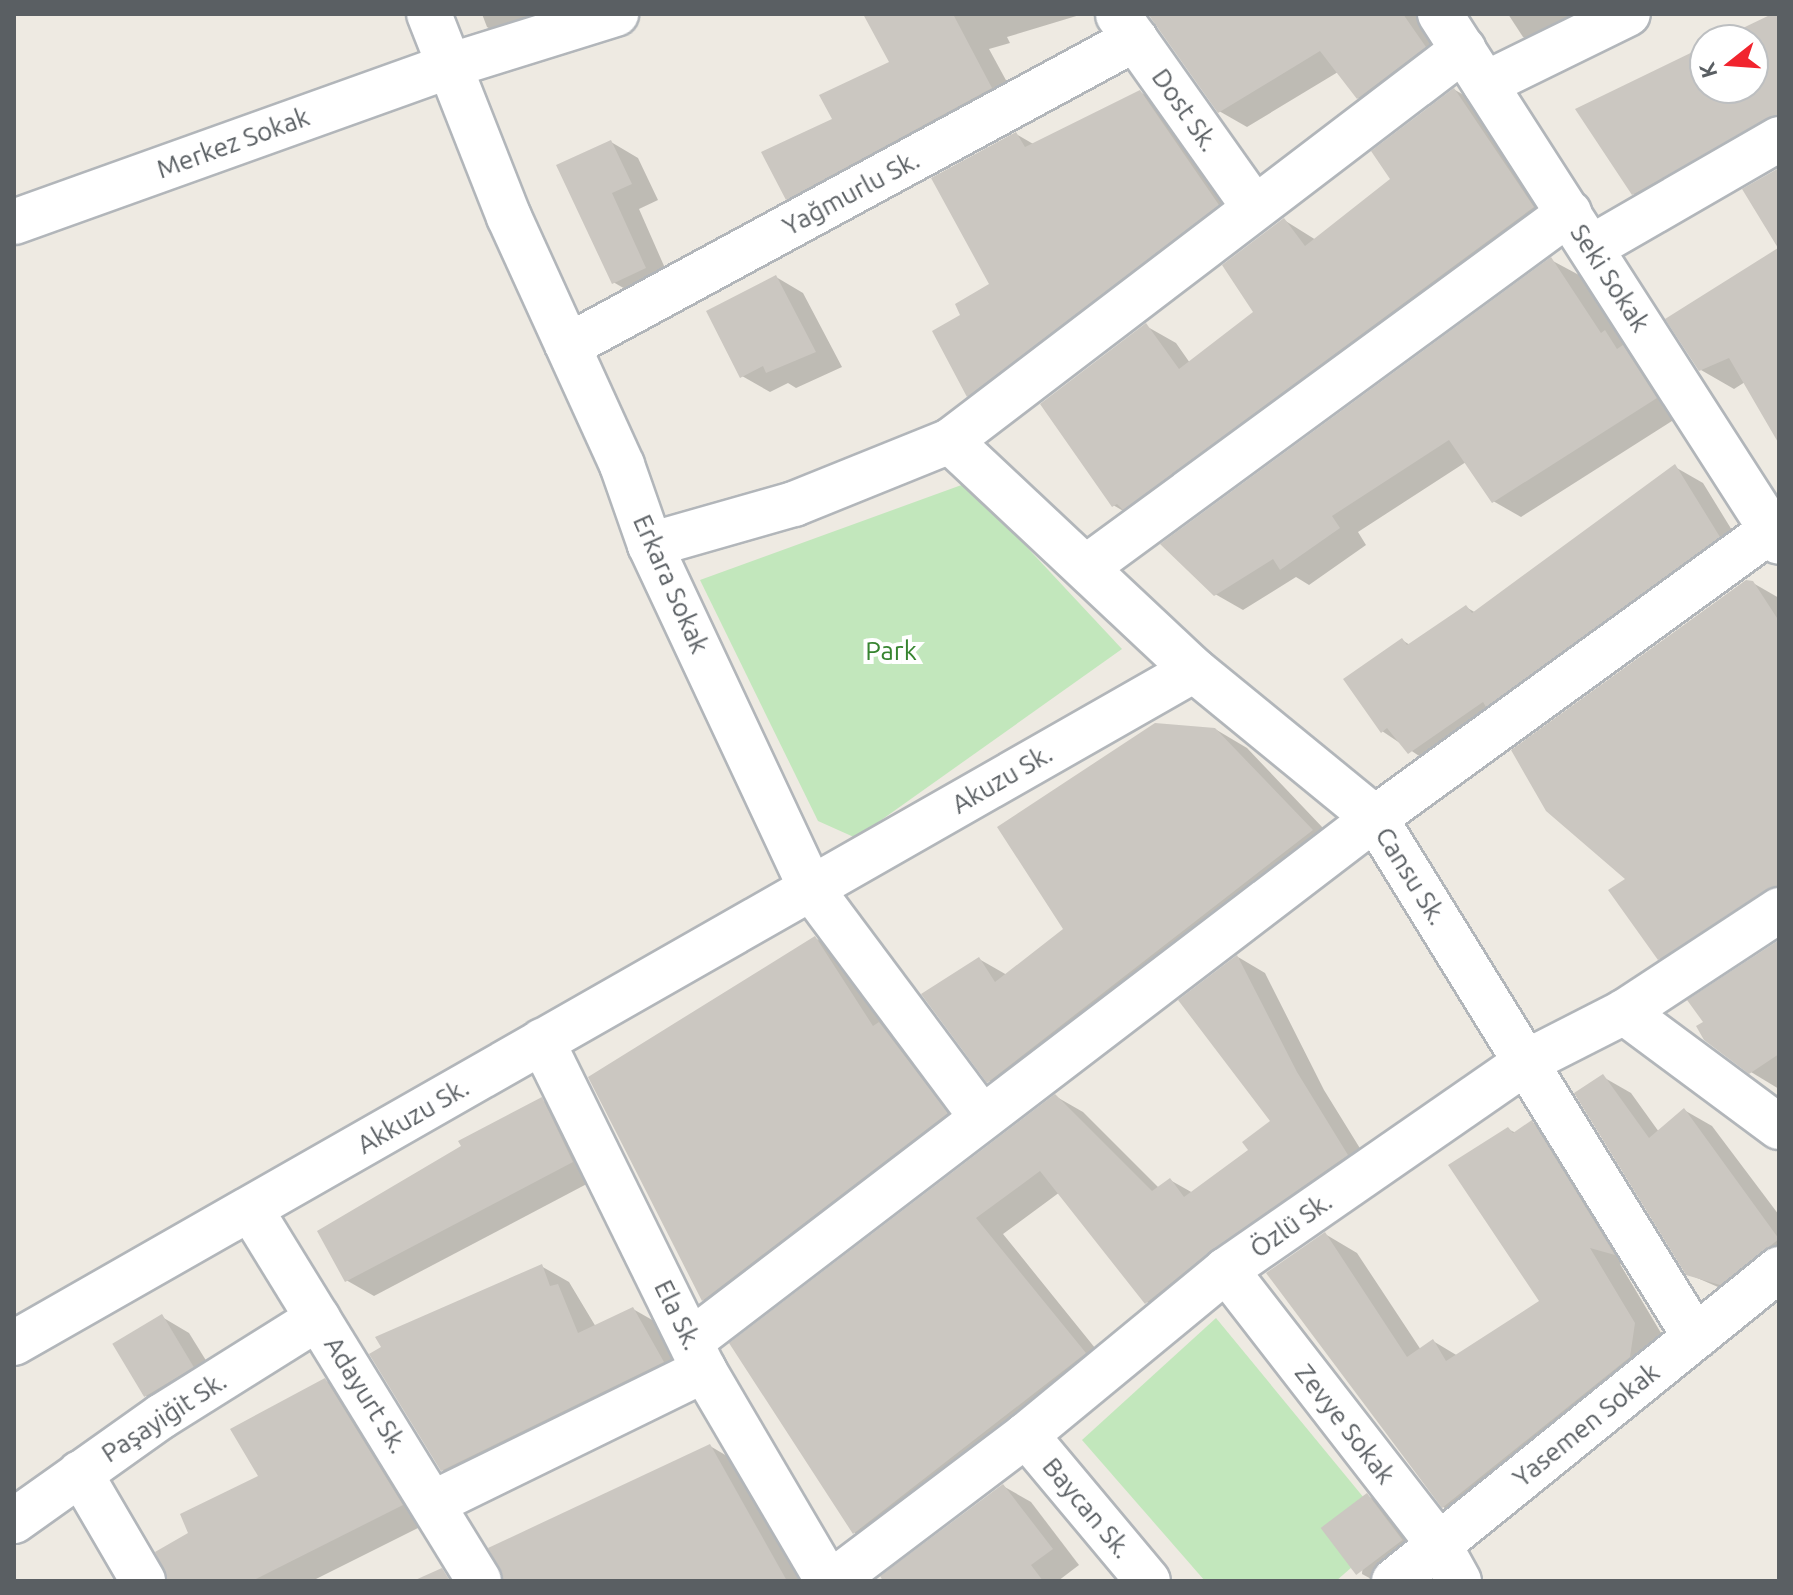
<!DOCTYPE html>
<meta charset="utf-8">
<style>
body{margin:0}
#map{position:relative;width:1793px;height:1595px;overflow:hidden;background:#eeeae2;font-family:Ubuntu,sans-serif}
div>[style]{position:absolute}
.green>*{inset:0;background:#c2e7bc}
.shadow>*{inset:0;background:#0003}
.building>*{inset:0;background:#cbc7c1;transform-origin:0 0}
.roads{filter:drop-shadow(2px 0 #b2b6ba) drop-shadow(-2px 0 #b2b6ba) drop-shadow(0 2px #b2b6ba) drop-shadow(0 -2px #b2b6ba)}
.street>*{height:44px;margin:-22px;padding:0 22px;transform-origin:22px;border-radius:22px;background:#fff}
span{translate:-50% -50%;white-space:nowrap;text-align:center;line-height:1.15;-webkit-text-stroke:8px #fff;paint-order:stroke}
.street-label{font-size:26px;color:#5a5f63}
.park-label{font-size:26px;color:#378430}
.frame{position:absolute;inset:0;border:16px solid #5a5f63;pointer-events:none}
.north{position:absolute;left:1689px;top:24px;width:80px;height:80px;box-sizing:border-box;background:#fff;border:2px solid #bdbfc1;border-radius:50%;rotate:253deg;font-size:22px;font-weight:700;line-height:32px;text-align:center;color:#5a5f63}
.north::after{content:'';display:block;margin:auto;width:28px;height:36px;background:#f1242e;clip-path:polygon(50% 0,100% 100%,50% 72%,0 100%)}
</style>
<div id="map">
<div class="green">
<i style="clip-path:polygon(967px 483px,1122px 649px,856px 838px,818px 821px,700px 580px)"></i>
<i style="clip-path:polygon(1216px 1318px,1392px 1532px,1336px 1581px,1205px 1581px,1082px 1440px)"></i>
</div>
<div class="shadow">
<i style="clip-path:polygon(482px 14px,608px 14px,514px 43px,487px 27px)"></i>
<i style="clip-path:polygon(865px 14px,1083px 14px,1007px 37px,1010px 43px,989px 49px,1019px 104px,815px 214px,787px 198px,834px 120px,891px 63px)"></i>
<i style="clip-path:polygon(1150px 14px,1415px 14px,1452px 62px,1386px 114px,1358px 98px,1338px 72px,1247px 127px,1219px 111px)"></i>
<i style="clip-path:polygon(1508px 14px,1642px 14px,1556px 56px,1523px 37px)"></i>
<i style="clip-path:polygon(1779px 14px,1779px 148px,1667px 213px,1633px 194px,1705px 49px,1705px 88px,1753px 88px,1753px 40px,1723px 40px)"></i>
<i style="clip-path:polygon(1455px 90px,1485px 107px,1563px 225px,1144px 523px,1113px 505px,1146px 326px,1176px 343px,1190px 363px,1256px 313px,1284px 220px,1316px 240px,1392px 179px)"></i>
<i style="clip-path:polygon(1140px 92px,1168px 108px,1245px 221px,996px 411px,968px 396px,963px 316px,992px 285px,1016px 134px,1035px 145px)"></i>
<i style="clip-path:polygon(611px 142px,638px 158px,658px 200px,639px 209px,672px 284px,641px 298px,613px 282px)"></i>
<i style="clip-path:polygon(1779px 250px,1779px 440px,1745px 382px,1734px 389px,1701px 370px)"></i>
<i style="clip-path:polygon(1551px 260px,1579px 275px,1622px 342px,1633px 348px,1683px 414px,1521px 517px,1493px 501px,1466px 462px,1358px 532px,1366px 545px,1309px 585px,1296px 577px,1243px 610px,1215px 594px)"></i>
<i style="clip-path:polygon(776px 277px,803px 293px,842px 367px,796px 388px,788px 383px,770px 392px,742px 376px)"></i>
<i style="clip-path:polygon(1675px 467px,1703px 483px,1746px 553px,1437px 768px,1382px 731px,1402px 640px,1410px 645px,1466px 607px,1476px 613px)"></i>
<i style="clip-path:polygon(1753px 583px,1779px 598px,1779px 927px,1698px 980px,1659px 958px,1628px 880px)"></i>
<i style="clip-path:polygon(1215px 729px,1247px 748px,1343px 849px,1020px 1099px,989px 1081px,979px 959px,1007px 975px,1066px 929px)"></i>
<i style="clip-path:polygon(815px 938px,842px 954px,974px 1129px,730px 1315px,703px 1300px)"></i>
<i style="clip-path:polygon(1779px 942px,1779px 1089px,1751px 1072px)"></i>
<i style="clip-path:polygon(1238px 957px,1265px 973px,1324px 1090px,1374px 1171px,1174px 1318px,1147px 1302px,1060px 1192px,1003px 1234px,1112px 1369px,882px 1549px,855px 1533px,734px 1347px,1055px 1096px,1083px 1112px,1159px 1188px,1170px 1180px,1193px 1193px,1251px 1151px,1273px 1122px)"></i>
<i style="clip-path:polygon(1603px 1077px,1631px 1093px,1659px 1132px,1684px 1110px,1712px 1126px,1779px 1215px,1779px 1276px,1748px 1300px,1688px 1274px)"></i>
<i style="clip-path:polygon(542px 1100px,569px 1115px,600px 1177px,374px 1296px,346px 1280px)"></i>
<i style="clip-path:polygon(1532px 1123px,1565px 1141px,1644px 1271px,1620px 1264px,1667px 1343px,1476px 1525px,1443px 1507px,1325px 1234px,1357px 1253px,1421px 1350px,1433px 1341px,1458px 1356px,1542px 1301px,1508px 1129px,1516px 1133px)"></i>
<i style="clip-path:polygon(541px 1266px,569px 1282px,596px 1327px,633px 1309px,661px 1325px,691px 1378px,470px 1486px,442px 1470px)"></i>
<i style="clip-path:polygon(162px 1317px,189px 1333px,220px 1383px,174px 1412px,146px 1396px)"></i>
<i style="clip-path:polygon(325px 1380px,353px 1396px,430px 1522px,312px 1581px,170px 1581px,191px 1534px,261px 1477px)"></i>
<i style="clip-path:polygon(710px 1446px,739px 1463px,805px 1581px,505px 1581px)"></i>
<i style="clip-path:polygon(1003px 1486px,1031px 1502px,1079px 1565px,1058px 1581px,886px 1581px)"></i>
<i style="clip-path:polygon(1368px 1496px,1395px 1512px,1430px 1556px,1375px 1581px,1362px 1574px)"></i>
</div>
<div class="building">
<i style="clip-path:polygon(863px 14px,953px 14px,992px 88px,786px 200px,761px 152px,832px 119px,819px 95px,889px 62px)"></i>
<i style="clip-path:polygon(1148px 14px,1403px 14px,1426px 47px,1357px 99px,1320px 51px,1218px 113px)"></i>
<i style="clip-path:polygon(1772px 14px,1779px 14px,1779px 114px,1632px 195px,1575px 109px,1705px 46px,1705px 88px,1753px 88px,1753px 40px,1718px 40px)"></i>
<i style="clip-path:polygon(1454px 88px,1534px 207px,1123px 510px,1117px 504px,1112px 507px,1040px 404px,1146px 323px,1179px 369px,1253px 312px,1222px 265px,1284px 218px,1305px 246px,1390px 179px,1371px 151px)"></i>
<i style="clip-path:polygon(1140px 90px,1219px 205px,967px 397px,932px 331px,960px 315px,955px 304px,989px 284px,931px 178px,1016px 132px,1025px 147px)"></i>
<i style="clip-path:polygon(611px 140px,632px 184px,612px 193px,646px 268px,612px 284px,556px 165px)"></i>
<i style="clip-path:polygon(1779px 168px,1779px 444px,1729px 358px,1699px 371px,1665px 319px,1778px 248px,1742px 189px)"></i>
<i style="clip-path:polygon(1551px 257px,1601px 333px,1605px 330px,1617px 349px,1623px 345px,1657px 398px,1492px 503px,1449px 440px,1332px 516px,1340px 528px,1280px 570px,1273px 559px,1214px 596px,1160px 544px)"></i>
<i style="clip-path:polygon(776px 275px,816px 352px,766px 373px,763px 366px,740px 378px,706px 311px)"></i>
<i style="clip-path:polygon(1675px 464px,1720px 537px,1486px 707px,1483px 702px,1408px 754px,1387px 728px,1381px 733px,1343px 679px,1402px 638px,1407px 645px,1466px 605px,1472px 613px)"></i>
<i style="clip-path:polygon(1746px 580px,1753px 581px,1779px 621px,1779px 885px,1658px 960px,1608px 890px,1625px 879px,1546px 811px,1511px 750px)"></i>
<i style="clip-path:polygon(1155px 723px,1215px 728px,1313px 830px,987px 1083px,921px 994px,979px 957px,995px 982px,1063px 929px,997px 827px)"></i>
<i style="clip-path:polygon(815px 936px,873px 1026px,879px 1022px,948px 1113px,702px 1301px,588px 1077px)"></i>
<i style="clip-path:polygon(1779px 940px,1779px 1054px,1749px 1074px,1704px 1040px,1696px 1026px,1703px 1022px,1687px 1000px)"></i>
<i style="clip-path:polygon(1237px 955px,1297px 1072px,1348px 1155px,1212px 1250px,1145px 1304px,1040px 1171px,976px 1218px,1086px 1353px,853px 1534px,729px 1343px,1055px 1094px,1152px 1191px,1170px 1178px,1184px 1197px,1248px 1150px,1242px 1142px,1270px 1121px,1178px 1000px)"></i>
<i style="clip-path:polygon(1603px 1074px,1649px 1138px,1684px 1108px,1779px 1239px,1720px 1285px,1686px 1275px,1574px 1093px)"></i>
<i style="clip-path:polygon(542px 1097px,573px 1162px,345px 1282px,317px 1231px,461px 1146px,458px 1141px)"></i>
<i style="clip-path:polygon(1532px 1120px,1615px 1255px,1590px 1248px,1635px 1323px,1630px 1357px,1442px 1508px,1266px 1273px,1325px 1232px,1407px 1357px,1433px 1339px,1446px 1361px,1539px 1301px,1448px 1165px,1508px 1127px,1513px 1133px)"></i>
<i style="clip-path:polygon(542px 1264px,550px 1286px,558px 1284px,578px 1333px,633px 1307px,664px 1362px,441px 1471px,369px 1354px,381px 1347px,375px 1337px)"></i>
<i style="left:162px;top:1314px;width:62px;height:58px;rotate:59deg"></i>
<i style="clip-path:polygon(325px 1378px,403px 1505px,252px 1581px,168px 1581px,155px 1552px,188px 1533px,180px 1514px,258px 1476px,230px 1429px)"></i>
<i style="clip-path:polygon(710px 1444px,787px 1581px,504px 1581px,488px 1548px)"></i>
<i style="clip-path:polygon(1003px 1484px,1053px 1549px,1031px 1565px,1043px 1581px,883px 1581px,880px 1576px)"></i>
<i style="left:1367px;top:1493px;width:59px;height:58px;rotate:53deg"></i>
<i style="clip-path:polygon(442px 1568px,450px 1581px,413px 1581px)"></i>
</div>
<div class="roads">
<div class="street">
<i style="left:429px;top:14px;width:218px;rotate:68.5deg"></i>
<i style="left:509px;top:217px;width:273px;rotate:65.5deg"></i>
<i style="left:622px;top:465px;width:85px;rotate:70.7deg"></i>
<i style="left:650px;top:545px;width:378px;rotate:64.9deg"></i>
<i style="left:810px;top:887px;width:286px;rotate:53.3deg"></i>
<i style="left:1440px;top:14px;width:627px;rotate:57.3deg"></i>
<i style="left:1118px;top:15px;width:234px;rotate:54.7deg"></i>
<i style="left:1485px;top:84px;width:159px;rotate:-26.1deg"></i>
<i style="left:14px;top:222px;width:465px;rotate:-19.7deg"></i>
<i style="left:452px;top:65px;width:172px;rotate:-17.3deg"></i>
<i style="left:1592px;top:247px;width:216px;rotate:-30deg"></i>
<i style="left:568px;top:346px;width:645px;rotate:-28.43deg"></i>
<i style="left:950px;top:441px;width:335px;rotate:43.2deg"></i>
<i style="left:1194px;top:670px;width:234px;rotate:39.3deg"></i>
<i style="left:1375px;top:818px;width:610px;rotate:58.34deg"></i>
<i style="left:650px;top:545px;width:150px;rotate:-15.9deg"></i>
<i style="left:794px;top:504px;width:168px;rotate:-22deg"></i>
<i style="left:950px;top:441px;width:646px;rotate:-37.33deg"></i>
<i style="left:1088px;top:566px;width:597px;rotate:-36.27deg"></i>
<i style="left:1624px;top:1012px;width:193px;rotate:36.6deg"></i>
<i style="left:542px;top:1041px;width:367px;rotate:63.8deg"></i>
<i style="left:704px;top:1370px;width:245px;rotate:59.6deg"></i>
<i style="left:251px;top:1210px;width:435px;rotate:58.4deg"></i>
<i style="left:1226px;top:1270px;width:348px;rotate:52.2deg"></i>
<i style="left:1439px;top:1545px;width:41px;rotate:60.9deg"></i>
<i style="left:691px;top:1341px;width:861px;rotate:-37.4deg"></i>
<i style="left:1375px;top:818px;width:499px;rotate:-36deg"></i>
<i style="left:14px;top:1343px;width:1358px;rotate:-29.7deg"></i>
<i style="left:1026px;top:1435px;width:190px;rotate:50.1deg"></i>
<i style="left:80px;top:1473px;width:125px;rotate:59.7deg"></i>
<i style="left:433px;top:1503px;width:302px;rotate:-26.1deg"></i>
<i style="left:14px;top:1521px;width:181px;rotate:-35.4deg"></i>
<i style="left:162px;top:1416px;width:184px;rotate:-32.1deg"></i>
<i style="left:833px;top:1581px;width:242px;rotate:-37.1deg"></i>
<i style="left:1026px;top:1435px;width:259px;rotate:-39.5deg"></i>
<i style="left:1226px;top:1270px;width:365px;rotate:-34.7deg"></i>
<i style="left:1526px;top:1062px;width:110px;rotate:-27deg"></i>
<i style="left:1624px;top:1012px;width:186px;rotate:-33.3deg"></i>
<i style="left:1394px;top:1581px;width:496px;rotate:-39deg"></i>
</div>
</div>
<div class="street-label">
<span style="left:1185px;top:110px;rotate:55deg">Dost Sk.</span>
<span style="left:233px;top:143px;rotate:-20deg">Merkez Sokak</span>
<span style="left:851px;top:193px;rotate:-28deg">Yağmurlu Sk.</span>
<span style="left:1610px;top:278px;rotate:57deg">Seki Sokak</span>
<span style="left:671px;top:584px;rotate:66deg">Erkara Sokak</span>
<span style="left:1002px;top:779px;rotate:-30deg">Akuzu Sk.</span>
<span style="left:1411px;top:876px;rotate:58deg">Cansu Sk.</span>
<span style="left:413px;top:1116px;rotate:-30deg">Akkuzu Sk.</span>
<span style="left:1291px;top:1225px;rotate:-35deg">Özlü Sk.</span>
<span style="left:678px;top:1315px;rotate:64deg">Ela Sk.</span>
<span style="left:366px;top:1395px;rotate:58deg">Adayurt Sk.</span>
<span style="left:164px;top:1417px;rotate:-33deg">Paşayiğit Sk.</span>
<span style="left:1345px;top:1424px;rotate:52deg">Zevye Sokak</span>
<span style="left:1586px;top:1425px;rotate:-39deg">Yasemen Sokak</span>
<span style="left:1087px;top:1508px;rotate:50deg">Baycan Sk.</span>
</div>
<div class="park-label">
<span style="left:891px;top:651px">Park</span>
</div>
<div class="frame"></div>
<div class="north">K</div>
</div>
